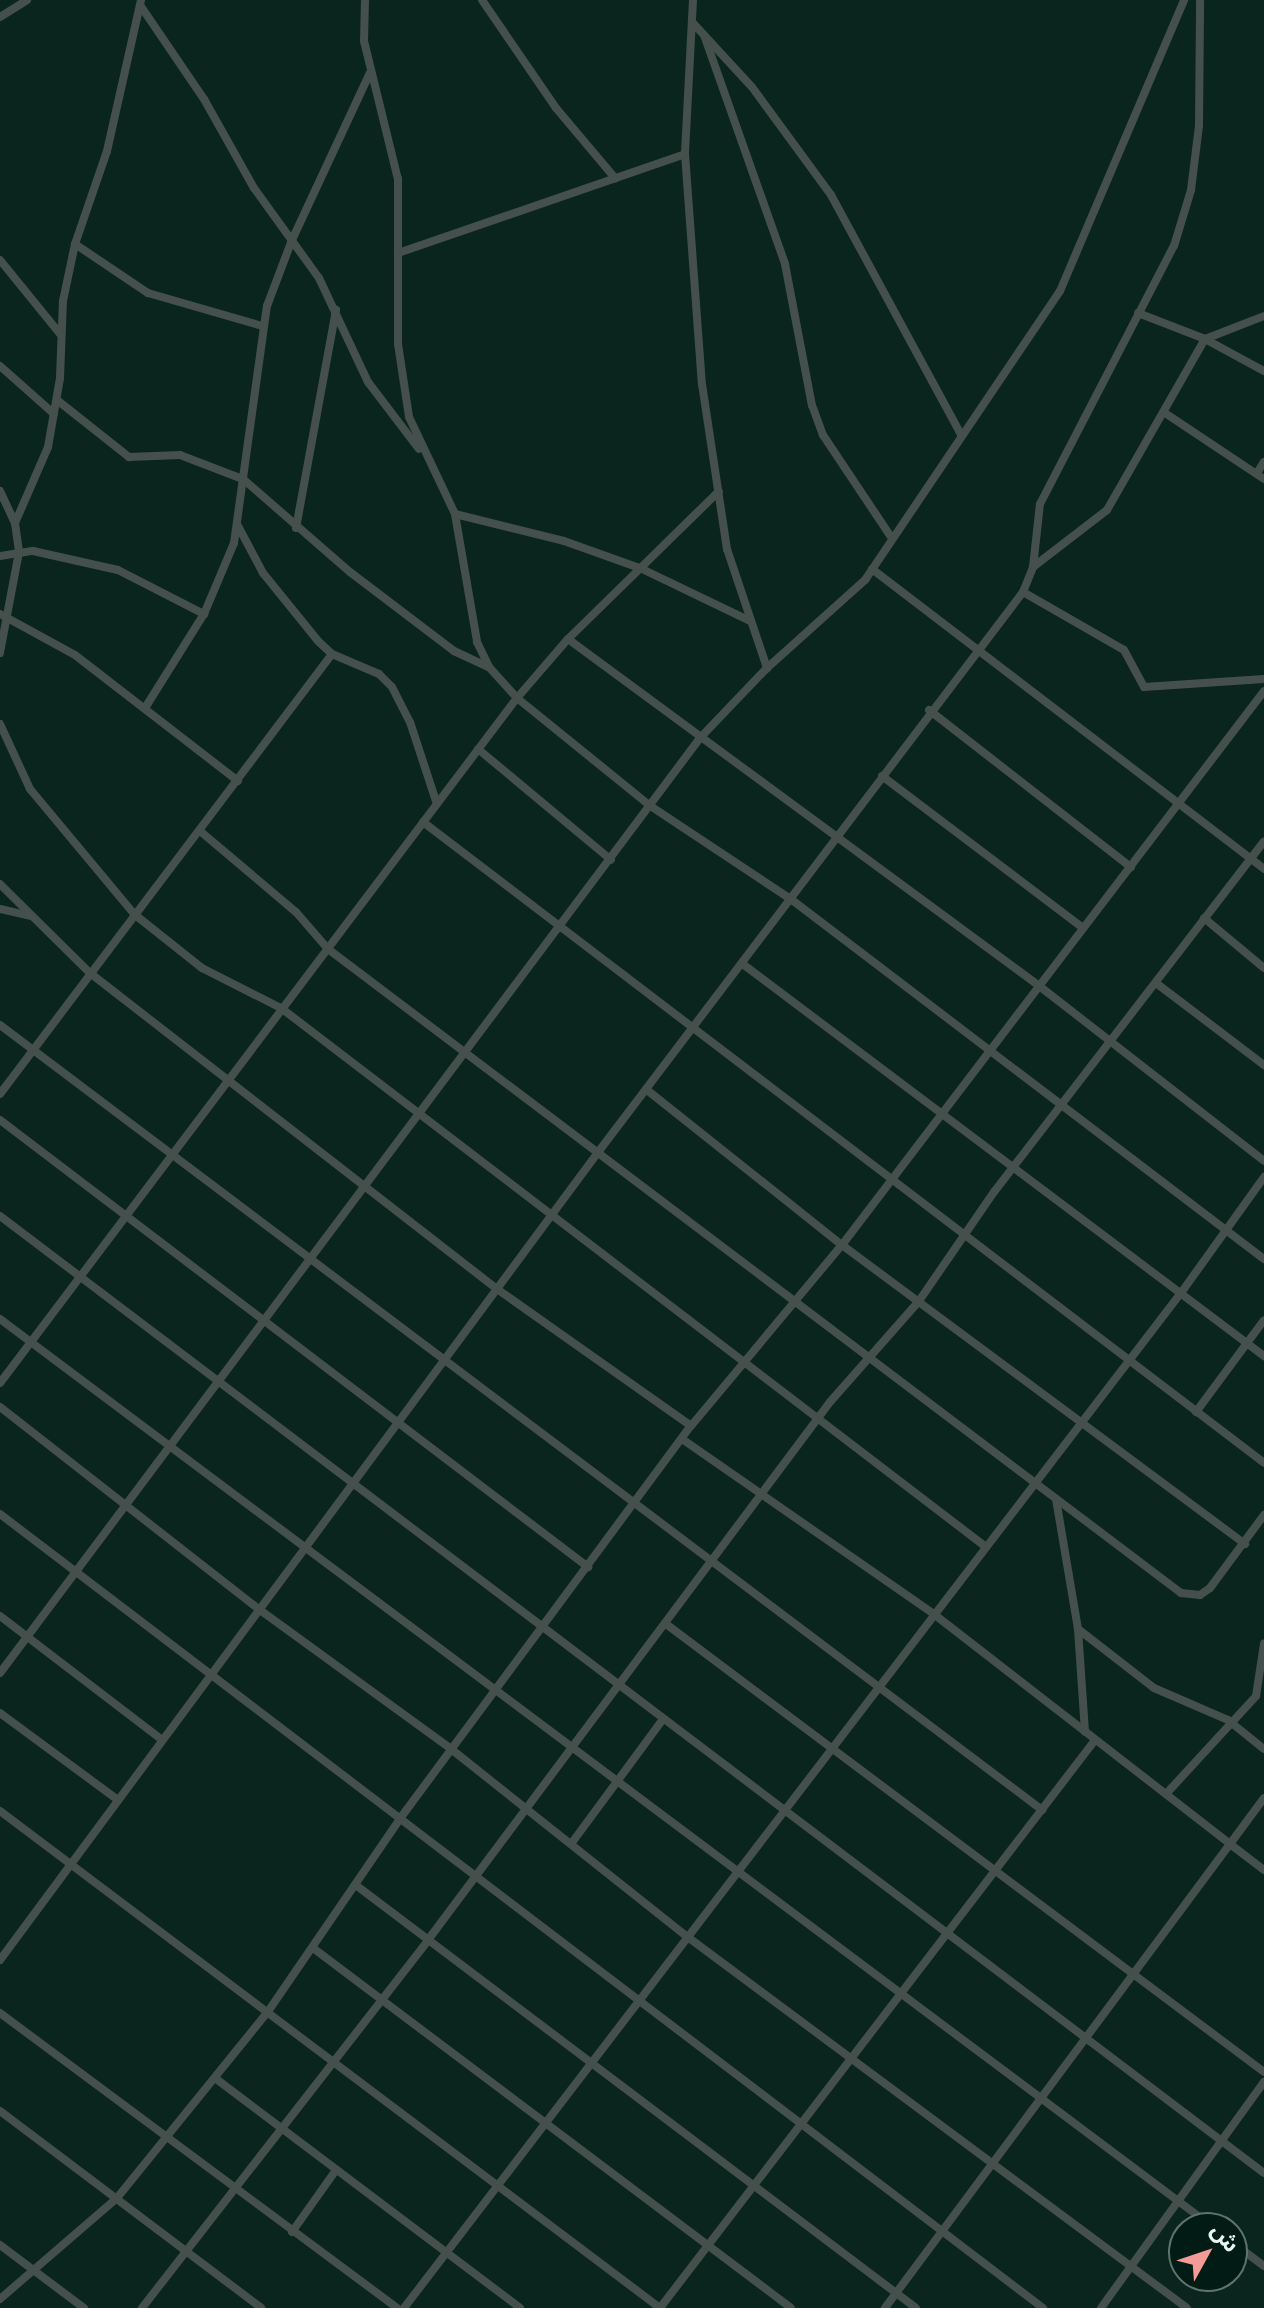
<!DOCTYPE html>
<meta charset="utf-8">
<style>
body{margin:0}
#map{position:relative;width:1264px;height:2308px;overflow:hidden;background:#0a251e;font-family:Figtree,"Noto Sans Arabic",sans-serif}
div>[style]{position:absolute}
.street>*{height:8px;margin:-4px;padding:0 4px;transform-origin:4px;border-radius:4px;background:#45504d}
span{translate:-50% -50%;white-space:nowrap;text-align:center;line-height:1.15;-webkit-text-stroke:6px #021c15;paint-order:stroke}
.north{position:absolute;left:1168px;top:2212px;width:80px;height:80px;box-sizing:border-box;background:#021c15;border:2px solid #5e736d;border-radius:50%;rotate:50deg;font-size:22px;font-weight:700;line-height:32px;text-align:center;color:#e7f6f1}
.north::after{content:'';display:block;margin:auto;width:28px;height:36px;background:#f59b97;clip-path:polygon(50% 0,100% 100%,50% 72%,0 100%)}
</style>
<div id="map">
<div class="street">
<i style="left:365px;top:0;width:41px;rotate:91.4deg"></i>
<i style="left:364px;top:41px;width:142px;rotate:76.2deg"></i>
<i style="left:398px;top:179px;width:165px;rotate:90deg"></i>
<i style="left:398px;top:344px;width:74px;rotate:81.4deg"></i>
<i style="left:409px;top:417px;width:107px;rotate:64.6deg"></i>
<i style="left:455px;top:514px;width:130px;rotate:80.2deg"></i>
<i style="left:477px;top:642px;width:28px;rotate:64deg"></i>
<i style="left:489px;top:667px;width:42px;rotate:47.9deg"></i>
<i style="left:517px;top:698px;width:170px;rotate:39deg"></i>
<i style="left:649px;top:805px;width:172px;rotate:33.6deg"></i>
<i style="left:792px;top:900px;width:593px;rotate:37.26deg"></i>
<i style="left:482px;top:0;width:131px;rotate:55.6deg"></i>
<i style="left:556px;top:108px;width:92px;rotate:49.9deg"></i>
<i style="left:693px;top:0;width:154px;rotate:93deg"></i>
<i style="left:685px;top:154px;width:231px;rotate:85.8deg"></i>
<i style="left:702px;top:384px;width:167px;rotate:81.4deg"></i>
<i style="left:727px;top:549px;width:126px;rotate:71.4deg"></i>
<i style="left:140px;top:5px;width:114px;rotate:55.8deg"></i>
<i style="left:204px;top:99px;width:102px;rotate:60.7deg"></i>
<i style="left:254px;top:188px;width:111px;rotate:54.2deg"></i>
<i style="left:319px;top:278px;width:115px;rotate:64.8deg"></i>
<i style="left:368px;top:382px;width:84px;rotate:52.7deg"></i>
<i style="left:0;top:17px;width:32px;rotate:-32deg"></i>
<i style="left:692px;top:22px;width:88px;rotate:47.3deg"></i>
<i style="left:752px;top:87px;width:134px;rotate:53.8deg"></i>
<i style="left:831px;top:195px;width:274px;rotate:61.5deg"></i>
<i style="left:704px;top:35px;width:243px;rotate:70.5deg"></i>
<i style="left:785px;top:264px;width:144px;rotate:79.2deg"></i>
<i style="left:812px;top:405px;width:32px;rotate:70deg"></i>
<i style="left:823px;top:435px;width:123px;rotate:56.3deg"></i>
<i style="left:75px;top:244px;width:88px;rotate:33.9deg"></i>
<i style="left:148px;top:293px;width:119px;rotate:16.1deg"></i>
<i style="left:401px;top:252px;width:300px;rotate:-19deg"></i>
<i style="left:0;top:260px;width:97px;rotate:50.9deg"></i>
<i style="left:1138px;top:313px;width:72px;rotate:21.2deg"></i>
<i style="left:1205px;top:339px;width:67px;rotate:28.5deg"></i>
<i style="left:0;top:366px;width:72px;rotate:41.6deg"></i>
<i style="left:57px;top:400px;width:92px;rotate:38.4deg"></i>
<i style="left:129px;top:457px;width:51px;rotate:-2.2deg"></i>
<i style="left:180px;top:455px;width:67px;rotate:20.9deg"></i>
<i style="left:243px;top:479px;width:142px;rotate:41deg"></i>
<i style="left:350px;top:572px;width:131px;rotate:37.2deg"></i>
<i style="left:454px;top:651px;width:38px;rotate:25deg"></i>
<i style="left:1165px;top:413px;width:119px;rotate:33.7deg"></i>
<i style="left:1257px;top:473px;width:13px;rotate:-58deg"></i>
<i style="left:0;top:491px;width:35px;rotate:65deg"></i>
<i style="left:15px;top:523px;width:29px;rotate:82deg"></i>
<i style="left:19px;top:552px;width:103px;rotate:100.7deg"></i>
<i style="left:455px;top:514px;width:112px;rotate:13.9deg"></i>
<i style="left:564px;top:541px;width:81px;rotate:19.6deg"></i>
<i style="left:640px;top:568px;width:122px;rotate:25.7deg"></i>
<i style="left:15px;top:523px;width:83px;rotate:-66.5deg"></i>
<i style="left:48px;top:447px;width:70px;rotate:-80.1deg"></i>
<i style="left:60px;top:378px;width:77px;rotate:-87.8deg"></i>
<i style="left:63px;top:301px;width:58px;rotate:-78.1deg"></i>
<i style="left:75px;top:244px;width:98px;rotate:-71deg"></i>
<i style="left:107px;top:151px;width:155px;rotate:-77.3deg"></i>
<i style="left:238px;top:526px;width:53px;rotate:62deg"></i>
<i style="left:263px;top:573px;width:87px;rotate:51deg"></i>
<i style="left:318px;top:641px;width:19px;rotate:43deg"></i>
<i style="left:332px;top:654px;width:51px;rotate:23.1deg"></i>
<i style="left:379px;top:674px;width:18px;rotate:45deg"></i>
<i style="left:392px;top:687px;width:39px;rotate:63deg"></i>
<i style="left:410px;top:722px;width:86px;rotate:71.8deg"></i>
<i style="left:296px;top:528px;width:222px;rotate:-79.6deg"></i>
<i style="left:0;top:556px;width:33px;rotate:-9deg"></i>
<i style="left:33px;top:551px;width:87px;rotate:12.6deg"></i>
<i style="left:118px;top:570px;width:97px;rotate:27.1deg"></i>
<i style="left:1033px;top:567px;width:93px;rotate:-37.6deg"></i>
<i style="left:1107px;top:510px;width:197px;rotate:-60.2deg"></i>
<i style="left:1205px;top:339px;width:63px;rotate:-21.3deg"></i>
<i style="left:872px;top:569px;width:494px;rotate:37.4deg"></i>
<i style="left:1023px;top:592px;width:116px;rotate:29.9deg"></i>
<i style="left:1124px;top:650px;width:42px;rotate:61.6deg"></i>
<i style="left:1144px;top:687px;width:120px;rotate:-3.8deg"></i>
<i style="left:0;top:614px;width:85px;rotate:28.7deg"></i>
<i style="left:75px;top:655px;width:206px;rotate:37.7deg"></i>
<i style="left:568px;top:639px;width:584px;rotate:36.36deg"></i>
<i style="left:1038px;top:985px;width:286px;rotate:37.9deg"></i>
<i style="left:145px;top:708px;width:111px;rotate:-57.9deg"></i>
<i style="left:204px;top:614px;width:77px;rotate:-67.1deg"></i>
<i style="left:234px;top:543px;width:239px;rotate:-82.1deg"></i>
<i style="left:267px;top:306px;width:71px;rotate:-69.3deg"></i>
<i style="left:292px;top:240px;width:184px;rotate:-65deg"></i>
<i style="left:929px;top:710px;width:256px;rotate:37.9deg"></i>
<i style="left:0;top:724px;width:72px;rotate:65.2deg"></i>
<i style="left:30px;top:789px;width:163px;rotate:50.2deg"></i>
<i style="left:134px;top:914px;width:87px;rotate:38.5deg"></i>
<i style="left:202px;top:968px;width:89px;rotate:26.9deg"></i>
<i style="left:281px;top:1008px;width:887px;rotate:37.4deg"></i>
<i style="left:478px;top:749px;width:173px;rotate:39.8deg"></i>
<i style="left:882px;top:776px;width:252px;rotate:37.1deg"></i>
<i style="left:423px;top:822px;width:1057px;rotate:37.31deg"></i>
<i style="left:200px;top:831px;width:126px;rotate:40.2deg"></i>
<i style="left:296px;top:912px;width:49px;rotate:49.1deg"></i>
<i style="left:328px;top:949px;width:1069px;rotate:37.05deg"></i>
<i style="left:1181px;top:1593px;width:19px;rotate:6deg"></i>
<i style="left:1200px;top:1595px;width:12px;rotate:-35deg"></i>
<i style="left:1210px;top:1588px;width:91px;rotate:-53.5deg"></i>
<i style="left:0;top:884px;width:127px;rotate:44.7deg"></i>
<i style="left:90px;top:973px;width:515px;rotate:37.83deg"></i>
<i style="left:497px;top:1289px;width:237px;rotate:35.2deg"></i>
<i style="left:0;top:909px;width:31px;rotate:13deg"></i>
<i style="left:1204px;top:918px;width:78px;rotate:39.8deg"></i>
<i style="left:744px;top:965px;width:651px;rotate:36.94deg"></i>
<i style="left:1156px;top:983px;width:136px;rotate:37.2deg"></i>
<i style="left:0;top:1025px;width:1305px;rotate:36.99deg"></i>
<i style="left:647px;top:1090px;width:249px;rotate:38.5deg"></i>
<i style="left:842px;top:1245px;width:502px;rotate:36.57deg"></i>
<i style="left:0;top:1094px;width:551px;rotate:-52.96deg"></i>
<i style="left:0;top:1120px;width:739px;rotate:37.24deg"></i>
<i style="left:0;top:1216px;width:1585px;rotate:37.13deg"></i>
<i style="left:0;top:1319px;width:1517px;rotate:36.82deg"></i>
<i style="left:0;top:1383px;width:858px;rotate:-52.96deg"></i>
<i style="left:517px;top:698px;width:78px;rotate:-49.2deg"></i>
<i style="left:568px;top:639px;width:211px;rotate:-44.4deg"></i>
<i style="left:0;top:1407px;width:330px;rotate:38deg"></i>
<i style="left:260px;top:1610px;width:236px;rotate:36deg"></i>
<i style="left:451px;top:1749px;width:304px;rotate:38.5deg"></i>
<i style="left:689px;top:1938px;width:620px;rotate:36.61deg"></i>
<i style="left:1196px;top:1412px;width:114px;rotate:-53.5deg"></i>
<i style="left:682px;top:1439px;width:308px;rotate:34.8deg"></i>
<i style="left:935px;top:1615px;width:373px;rotate:37.8deg"></i>
<i style="left:1230px;top:1844px;width:57px;rotate:-53.5deg"></i>
<i style="left:1056px;top:1499px;width:132px;rotate:80.4deg"></i>
<i style="left:1078px;top:1629px;width:103px;rotate:86.1deg"></i>
<i style="left:0;top:1514px;width:1311px;rotate:37.28deg"></i>
<i style="left:0;top:1616px;width:204px;rotate:37.4deg"></i>
<i style="left:666px;top:1624px;width:747px;rotate:36.84deg"></i>
<i style="left:1078px;top:1629px;width:96px;rotate:37.8deg"></i>
<i style="left:1154px;top:1688px;width:81px;rotate:23.4deg"></i>
<i style="left:1228px;top:1720px;width:46px;rotate:38.9deg"></i>
<i style="left:0;top:1673px;width:1168px;rotate:-53.18deg"></i>
<i style="left:700px;top:738px;width:97px;rotate:-46.3deg"></i>
<i style="left:767px;top:668px;width:132px;rotate:-41.9deg"></i>
<i style="left:865px;top:580px;width:349px;rotate:-56deg"></i>
<i style="left:1060px;top:291px;width:316px;rotate:-66.9deg"></i>
<i style="left:0;top:1713px;width:147px;rotate:36.4deg"></i>
<i style="left:1166px;top:1794px;width:133px;rotate:-47.4deg"></i>
<i style="left:1256px;top:1696px;width:53px;rotate:-81.3deg"></i>
<i style="left:0;top:1811px;width:826px;rotate:36.98deg"></i>
<i style="left:660px;top:2308px;width:715px;rotate:-52.55deg"></i>
<i style="left:571px;top:1844px;width:155px;rotate:-53.6deg"></i>
<i style="left:357px;top:1886px;width:700px;rotate:37.05deg"></i>
<i style="left:313px;top:1948px;width:598px;rotate:36.98deg"></i>
<i style="left:0;top:1960px;width:1007px;rotate:-53.48deg"></i>
<i style="left:599px;top:1151px;width:702px;rotate:-52.82deg"></i>
<i style="left:1023px;top:592px;width:27px;rotate:-68deg"></i>
<i style="left:1033px;top:567px;width:63px;rotate:-83.7deg"></i>
<i style="left:1040px;top:504px;width:291px;rotate:-62.6deg"></i>
<i style="left:1174px;top:246px;width:59px;rotate:-73.1deg"></i>
<i style="left:1191px;top:190px;width:64px;rotate:-82.9deg"></i>
<i style="left:1199px;top:126px;width:126px;rotate:-89.5deg"></i>
<i style="left:0;top:2013px;width:495px;rotate:36.6deg"></i>
<i style="left:215px;top:2078px;width:382px;rotate:37deg"></i>
<i style="left:0;top:2111px;width:327px;rotate:37deg"></i>
<i style="left:292px;top:2232px;width:76px;rotate:-54.6deg"></i>
<i style="left:1232px;top:2242px;width:40px;rotate:37deg"></i>
<i style="left:0;top:2245px;width:105px;rotate:36.9deg"></i>
<i style="left:0;top:2299px;width:155px;rotate:-40.8deg"></i>
<i style="left:117px;top:2198px;width:238px;rotate:-51deg"></i>
<i style="left:267px;top:2013px;width:234px;rotate:-55.6deg"></i>
<i style="left:399px;top:1820px;width:490px;rotate:-53.5deg"></i>
<i style="left:691px;top:1426px;width:236px;rotate:-50.2deg"></i>
<i style="left:842px;top:1245px;width:696px;rotate:-52.7deg"></i>
<i style="left:142px;top:2308px;width:466px;rotate:-52.1deg"></i>
<i style="left:428px;top:1940px;width:672px;rotate:-53.23deg"></i>
<i style="left:830px;top:1402px;width:135px;rotate:-48.6deg"></i>
<i style="left:919px;top:1301px;width:132px;rotate:-55.5deg"></i>
<i style="left:994px;top:1192px;width:442px;rotate:-52.4deg"></i>
<i style="left:404px;top:2308px;width:1278px;rotate:-52.57deg"></i>
<i style="left:1181px;top:1293px;width:143px;rotate:-54.4deg"></i>
<i style="left:885px;top:2308px;width:578px;rotate:-53.37deg"></i>
<i style="left:1230px;top:1844px;width:43px;rotate:37.4deg"></i>
<i style="left:1101px;top:2308px;width:279px;rotate:-54.2deg"></i>
</div>
<div class="north">ش</div>
</div>
